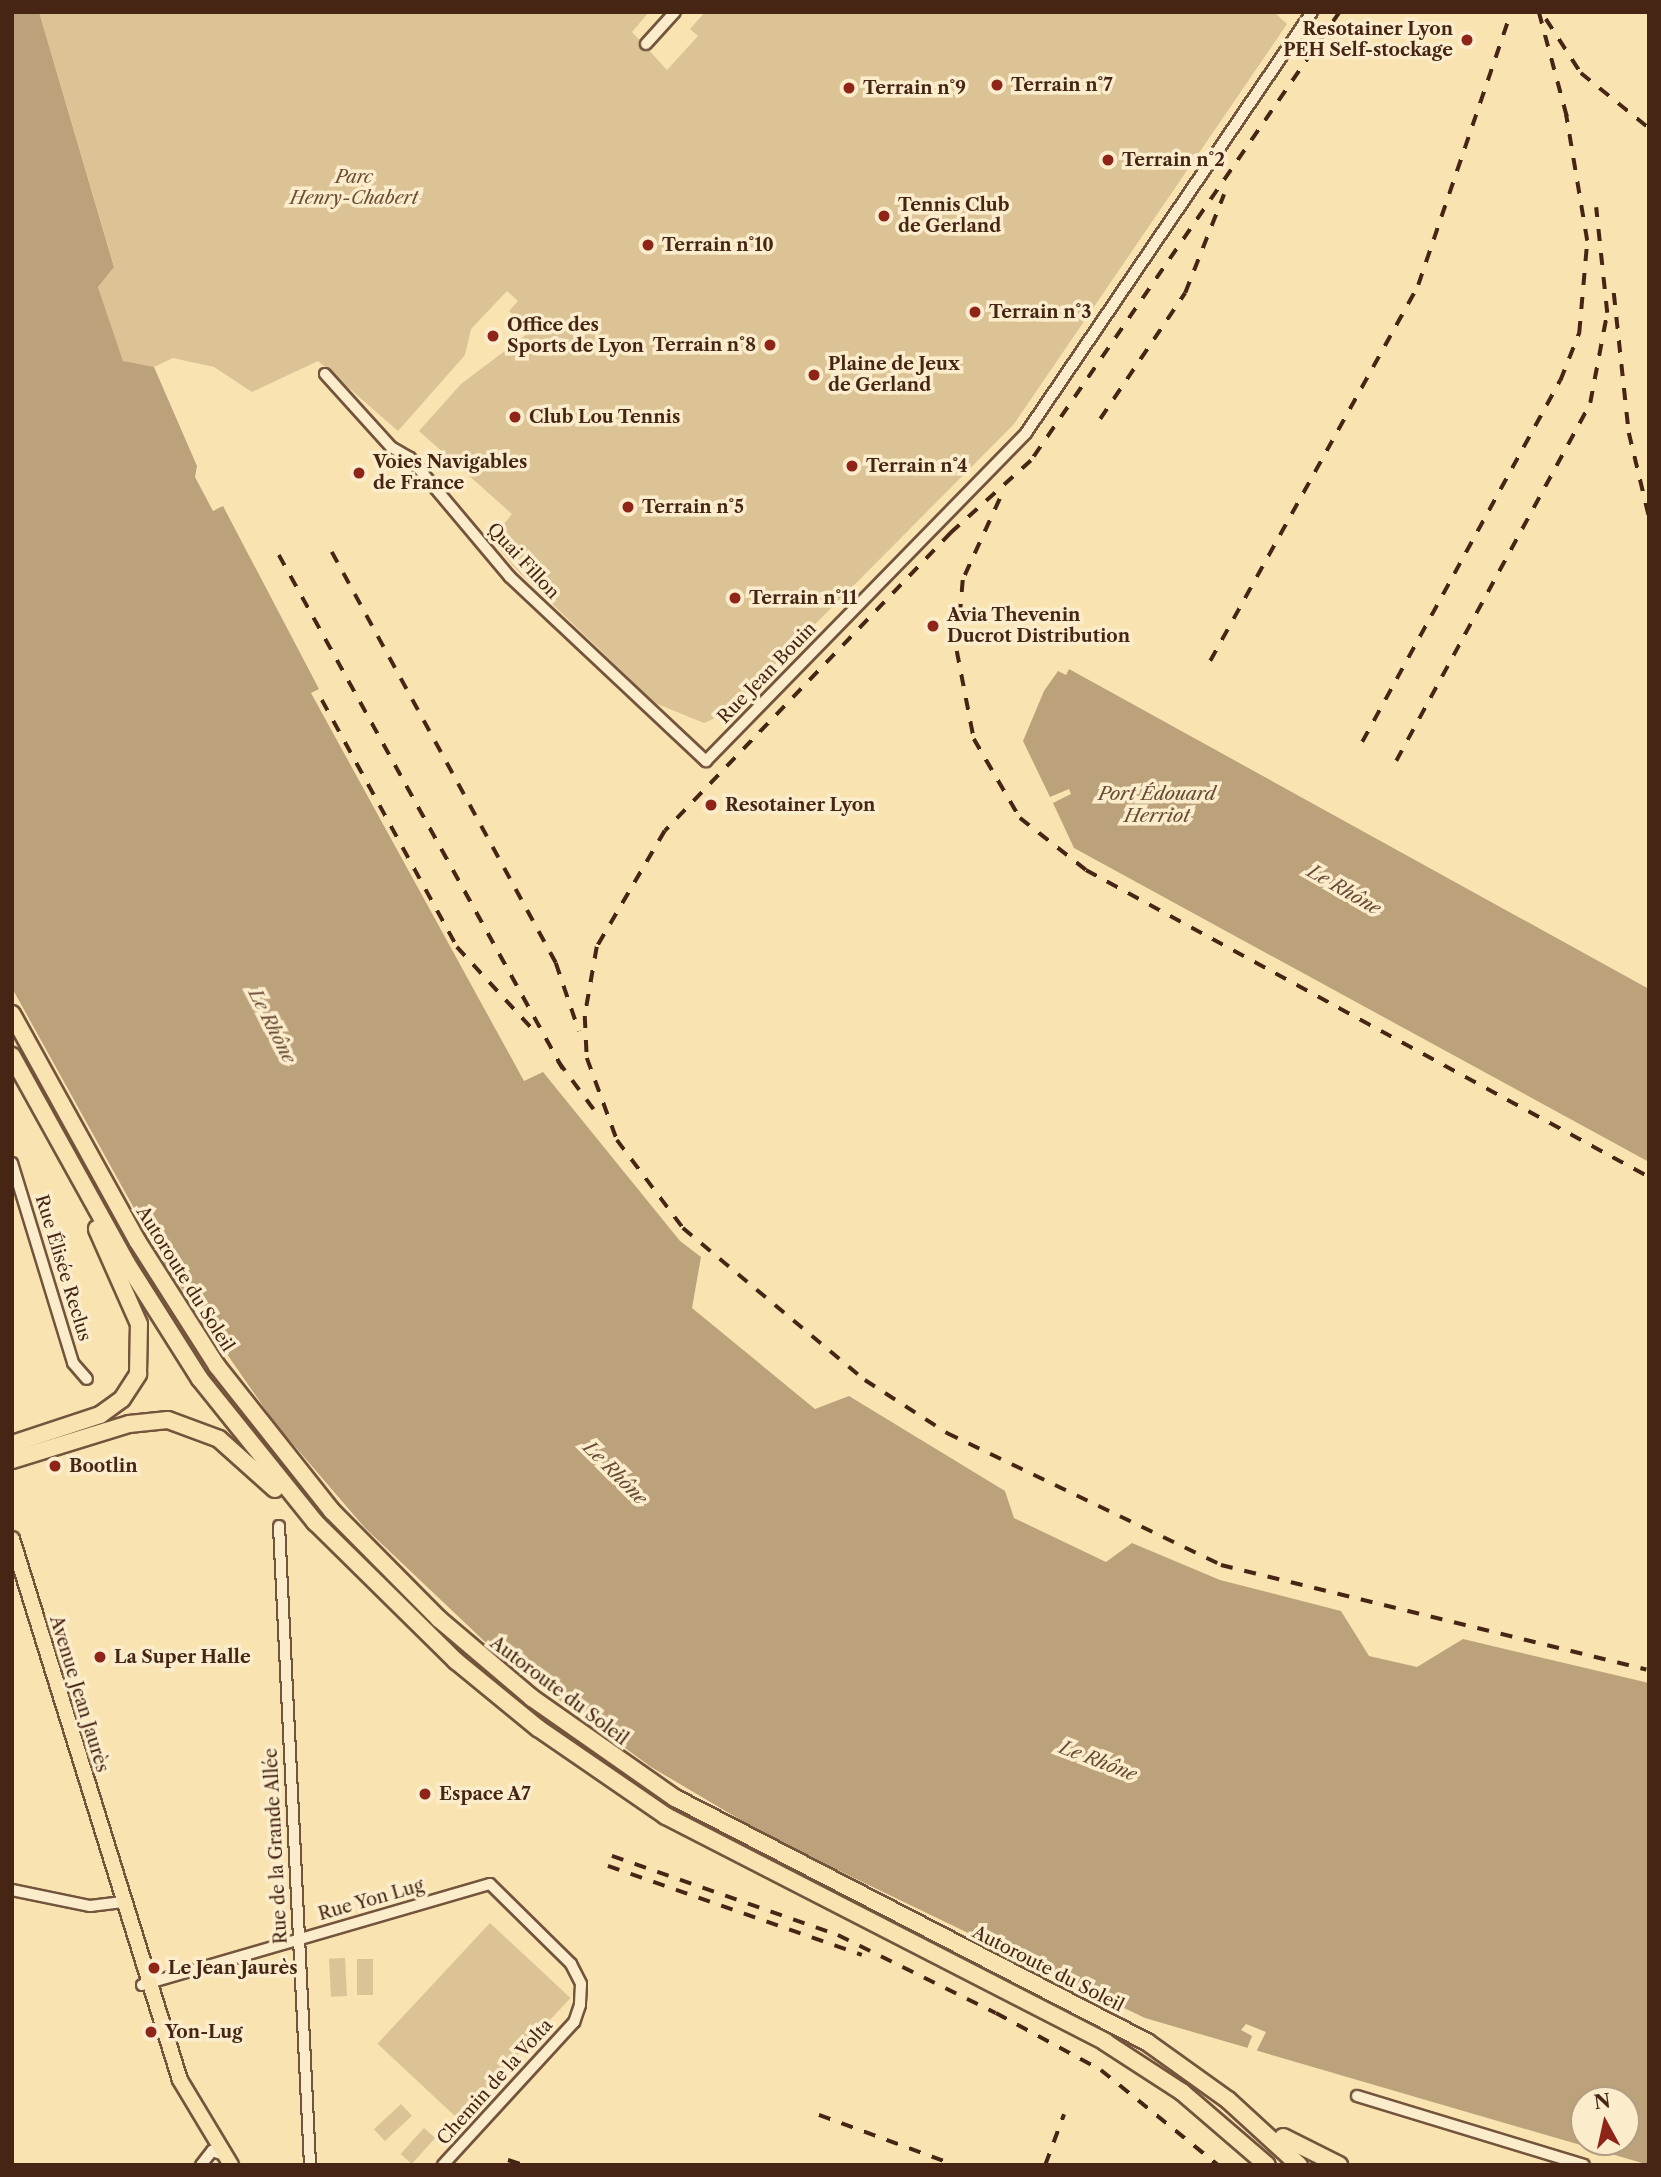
<!DOCTYPE html>
<meta charset="utf-8">
<style>
body{margin:0}
#map{position:relative;width:1661px;height:2177px;overflow:hidden;background:#f9e3b0;font-family:"Libre Caslon Text",serif}
div>[style]{position:absolute}
.green>*{inset:0;background:#dbc396;transform-origin:0 0}
.water>*{inset:0;background:#bca27b}
.pier>*{inset:0;background:#f9e3b0}
.roads{filter:drop-shadow(2px 0 #73543c) drop-shadow(-2px 0 #73543c) drop-shadow(0 2px #73543c) drop-shadow(0 -2px #73543c)}
.minor>*{height:10px;margin:-5px;padding:0 5px;transform-origin:5px;border-radius:5px;background:#fbedcc}
.major>*{height:14px;margin:-7px;padding:0 7px;transform-origin:7px;border-radius:7px;background:#f9e3b0}
.highway>*{height:16px;margin:-8px;padding:0 8px;transform-origin:8px;border-radius:8px;background:#f9e3b0}
.rail>*{height:3.5px;margin-top:-1.75px;transform-origin:0;background:repeating-linear-gradient(90deg,#462515 0 12px,transparent 0 24px)}
.dots>*{width:19px;height:19px;translate:-50% -50%;box-sizing:border-box;border:4px solid #fbedcc;border-radius:50%}
span{translate:-50% -50%;white-space:nowrap;text-align:center;line-height:1.15;-webkit-text-stroke:7px #fbedcc;paint-order:stroke}
.poi-label{font-size:18px;color:#462515;font-weight:700}
.right{translate:-100% -50%;text-align:right}
.left{translate:0 -50%;text-align:left}
.park-label{font-size:18px;color:#6b4c35;font-style:italic}
.street-label{font-size:18px;color:#462515}
.water-label{font-size:19px;color:#694a34;font-style:italic}
.frame{position:absolute;inset:0;border:14px solid #462515;pointer-events:none}
.north{position:absolute;left:1570px;top:2086px;width:70px;height:70px;box-sizing:border-box;background:#fbedcc;border:2px solid #b39d83;border-radius:50%;rotate:352deg;font-size:19px;font-weight:700;line-height:28px;text-align:center;color:#462515}
.north::after{content:'';display:block;margin:auto;width:24px;height:32px;background:#8f2418;clip-path:polygon(50% 0,100% 100%,50% 72%,0 100%)}
</style>
<div id="map">
<div class="green">
<i style="clip-path:polygon(39px 12px,649px 12px,632px 32px,667px 70px,698px 36px,690px 29px,705px 12px,1274px 12px,1287px 24px,1014px 424px,728px 712px,704px 723px,655px 703px,516px 569px,491px 539px,512px 514px,419px 431px,461px 384px,531px 331px,509px 311px,518px 301px,507px 291px,471px 329px,465px 355px,398px 431px,318px 361px,252px 392px,214px 367px,173px 358px,154px 367px,123px 362px,98px 287px,114px 266px)"></i>
<i style="left:490px;top:1923px;width:110px;height:165px;rotate:43deg"></i>
<i style="left:345px;top:1958px;width:38px;height:16px;rotate:87deg"></i>
<i style="left:357px;top:1959px;width:16px;height:36px"></i>
<i style="left:401px;top:2104px;width:16px;height:37px;rotate:47deg"></i>
<i style="left:424px;top:2128px;width:15px;height:35px;rotate:42deg"></i>
</div>
<div class="water">
<i style="clip-path:polygon(evenodd,12px 12px,39px 12px,114px 267px,98px 287px,123px 361px,154px 367px,197px 466px,195px 477px,213px 511px,223px 506px,319px 689px,311px 693px,524px 1081px,543px 1072px,680px 1241px,701px 1257px,692px 1308px,815px 1409px,849px 1396px,1005px 1491px,1014px 1518px,1106px 1562px,1132px 1543px,1220px 1580px,1341px 1611px,1369px 1656px,1417px 1667px,1463px 1639px,1649px 1683px,1649px 2165px,1145px 2018px,773px 1839px,651px 1767px,501px 1657px,365px 1528px,274px 1422px,166px 1266px,12px 988px,12px 12px,1584px 2100px,1626px 2100px,1626px 2142px,1584px 2142px,1584px 2100px)"></i>
<i style="clip-path:polygon(1069px 669px,1649px 989px,1649px 1162px,1074px 848px,1053px 803px,1071px 794px,1069px 789px,1050px 797px,1023px 741px,1044px 691px,1058px 671px,1066px 675px)"></i>
</div>
<div class="pier">
<i style="clip-path:polygon(1246px 2024px,1266px 2032px,1256px 2052px,1247px 2049px,1252px 2036px,1241px 2030px)"></i>
</div>
<div class="roads">
<div class="minor">
<i style="left:646px;top:44px;width:43px;rotate:-47.8deg"></i>
<i style="left:325px;top:374px;width:98px;rotate:47.9deg"></i>
<i style="left:391px;top:447px;width:22px;rotate:30deg"></i>
<i style="left:410px;top:458px;width:155px;rotate:50deg"></i>
<i style="left:510px;top:577px;width:269px;rotate:43.2deg"></i>
<i style="left:706px;top:761px;width:458px;rotate:-45.7deg"></i>
<i style="left:1026px;top:433px;width:509px;rotate:-55.81deg"></i>
<i style="left:12px;top:1163px;width:209px;rotate:73deg"></i>
<i style="left:73px;top:1363px;width:21px;rotate:49deg"></i>
<i style="left:279px;top:1526px;width:640px;rotate:87.22deg"></i>
<i style="left:12px;top:1890px;width:80px;rotate:11.6deg"></i>
<i style="left:90px;top:1906px;width:35px;rotate:-7deg"></i>
<i style="left:142px;top:1985px;width:362px;rotate:-16.2deg"></i>
<i style="left:490px;top:1884px;width:114px;rotate:44.6deg"></i>
<i style="left:571px;top:1964px;width:22px;rotate:63deg"></i>
<i style="left:581px;top:1984px;width:21px;rotate:93deg"></i>
<i style="left:580px;top:2005px;width:18px;rotate:109deg"></i>
<i style="left:574px;top:2022px;width:194px;rotate:132.5deg"></i>
<i style="left:1357px;top:2096px;width:237px;rotate:16.9deg"></i>
<i style="left:201px;top:2165px;width:18px;rotate:-52deg"></i>
<i style="left:212px;top:2151px;width:13px;rotate:18deg"></i>
</div>
<div class="major">
<i style="left:12px;top:1539px;width:566px;rotate:72.75deg"></i>
<i style="left:180px;top:2080px;width:99px;rotate:59deg"></i>
</div>
<div class="highway">
<i style="left:12px;top:1014px;width:260px;rotate:61.1deg"></i>
<i style="left:138px;top:1242px;width:147px;rotate:57.5deg"></i>
<i style="left:217px;top:1366px;width:185px;rotate:51.6deg"></i>
<i style="left:332px;top:1511px;width:152px;rotate:45.3deg"></i>
<i style="left:439px;top:1619px;width:122px;rotate:40.3deg"></i>
<i style="left:532px;top:1698px;width:174px;rotate:35deg"></i>
<i style="left:675px;top:1798px;width:531px;rotate:27.34deg"></i>
<i style="left:1147px;top:2042px;width:100px;rotate:35.6deg"></i>
<i style="left:1228px;top:2100px;width:96px;rotate:42.5deg"></i>
<i style="left:12px;top:1056px;width:235px;rotate:61deg"></i>
<i style="left:126px;top:1262px;width:138px;rotate:57.7deg"></i>
<i style="left:200px;top:1379px;width:184px;rotate:51.2deg"></i>
<i style="left:315px;top:1522px;width:198px;rotate:44.6deg"></i>
<i style="left:456px;top:1661px;width:106px;rotate:39.3deg"></i>
<i style="left:538px;top:1728px;width:155px;rotate:34.5deg"></i>
<i style="left:666px;top:1816px;width:494px;rotate:27.2deg"></i>
<i style="left:1105px;top:2042px;width:92px;rotate:33deg"></i>
<i style="left:1182px;top:2092px;width:112px;rotate:40.7deg"></i>
<i style="left:12px;top:1444px;width:93px;rotate:-18.2deg"></i>
<i style="left:100px;top:1415px;width:27px;rotate:-36deg"></i>
<i style="left:122px;top:1399px;width:30px;rotate:-57deg"></i>
<i style="left:138px;top:1374px;width:50px;rotate:-88.9deg"></i>
<i style="left:139px;top:1324px;width:104px;rotate:-113.9deg"></i>
<i style="left:12px;top:1460px;width:122px;rotate:-17.1deg"></i>
<i style="left:129px;top:1424px;width:39px;rotate:-6deg"></i>
<i style="left:168px;top:1420px;width:54px;rotate:20.4deg"></i>
<i style="left:219px;top:1439px;width:75px;rotate:41.8deg"></i>
<i style="left:1283px;top:2137px;width:63px;rotate:26.6deg"></i>
</div>
</div>
<div class="rail">
<i style="left:1340px;top:12px;width:545px;rotate:124.54deg"></i>
<i style="left:1031px;top:461px;width:108px;rotate:138deg"></i>
<i style="left:951px;top:533px;width:413px;rotate:133.8deg"></i>
<i style="left:665px;top:831px;width:134px;rotate:120.4deg"></i>
<i style="left:597px;top:947px;width:70px;rotate:99.9deg"></i>
<i style="left:585px;top:1016px;width:42px;rotate:87.3deg"></i>
<i style="left:587px;top:1058px;width:87px;rotate:69.9deg"></i>
<i style="left:617px;top:1140px;width:110px;rotate:53.1deg"></i>
<i style="left:683px;top:1228px;width:237px;rotate:39.9deg"></i>
<i style="left:865px;top:1380px;width:98px;rotate:32.9deg"></i>
<i style="left:947px;top:1433px;width:304px;rotate:25.7deg"></i>
<i style="left:1221px;top:1565px;width:438px;rotate:13.8deg"></i>
<i style="left:1539px;top:12px;width:116px;rotate:75deg"></i>
<i style="left:1546px;top:19px;width:64px;rotate:57.1deg"></i>
<i style="left:1581px;top:73px;width:87px;rotate:39deg"></i>
<i style="left:1614px;top:293px;width:141px;rotate:83.9deg"></i>
<i style="left:1629px;top:433px;width:85px;rotate:76.5deg"></i>
<i style="left:1100px;top:419px;width:152px;rotate:-56deg"></i>
<i style="left:1185px;top:293px;width:106px;rotate:-68.5deg"></i>
<i style="left:1000px;top:499px;width:89px;rotate:114.6deg"></i>
<i style="left:963px;top:580px;width:71px;rotate:94.8deg"></i>
<i style="left:957px;top:651px;width:90px;rotate:79.1deg"></i>
<i style="left:974px;top:739px;width:91px;rotate:59.8deg"></i>
<i style="left:1020px;top:818px;width:84px;rotate:38.2deg"></i>
<i style="left:1086px;top:870px;width:641px;rotate:28.6deg"></i>
<i style="left:332px;top:552px;width:468px;rotate:61.4deg"></i>
<i style="left:556px;top:963px;width:72px;rotate:71.3deg"></i>
<i style="left:279px;top:555px;width:587px;rotate:61.08deg"></i>
<i style="left:1210px;top:661px;width:430px;rotate:-61deg"></i>
<i style="left:1418px;top:285px;width:288px;rotate:-71.2deg"></i>
<i style="left:322px;top:700px;width:281px;rotate:61.3deg"></i>
<i style="left:457px;top:947px;width:118px;rotate:47.4deg"></i>
<i style="left:1362px;top:742px;width:412px;rotate:-61.3deg"></i>
<i style="left:1560px;top:381px;width:52px;rotate:-68.4deg"></i>
<i style="left:1579px;top:333px;width:92px;rotate:-85deg"></i>
<i style="left:1587px;top:241px;width:128px;rotate:-99.5deg"></i>
<i style="left:1396px;top:761px;width:407px;rotate:-61.5deg"></i>
<i style="left:1590px;top:403px;width:92px;rotate:-79.3deg"></i>
<i style="left:1607px;top:313px;width:106px;rotate:-96deg"></i>
<i style="left:558px;top:1061px;width:67px;rotate:53.5deg"></i>
<i style="left:612px;top:1856px;width:239px;rotate:19.3deg"></i>
<i style="left:838px;top:1935px;width:176px;rotate:26.3deg"></i>
<i style="left:996px;top:2013px;width:119px;rotate:28.5deg"></i>
<i style="left:1101px;top:2070px;width:151px;rotate:39.1deg"></i>
<i style="left:608px;top:1866px;width:269px;rotate:19.3deg"></i>
<i style="left:819px;top:2115px;width:145px;rotate:20.2deg"></i>
<i style="left:508px;top:2160px;width:16px;rotate:18deg"></i>
<i style="left:1045px;top:2165px;width:54px;rotate:-69.6deg"></i>
</div>
<div class="dots">
<i style="left:1467px;top:40px;background:#8f2418"></i>
<i style="left:997px;top:85px;background:#8f2418"></i>
<i style="left:849px;top:88px;background:#8f2418"></i>
<i style="left:1108px;top:160px;background:#8f2418"></i>
<i style="left:884px;top:216px;background:#8f2418"></i>
<i style="left:648px;top:245px;background:#8f2418"></i>
<i style="left:975px;top:312px;background:#8f2418"></i>
<i style="left:493px;top:336px;background:#8f2418"></i>
<i style="left:770px;top:345px;background:#8f2418"></i>
<i style="left:814px;top:375px;background:#8f2418"></i>
<i style="left:515px;top:417px;background:#8f2418"></i>
<i style="left:852px;top:466px;background:#8f2418"></i>
<i style="left:359px;top:473px;background:#8f2418"></i>
<i style="left:628px;top:507px;background:#8f2418"></i>
<i style="left:735px;top:598px;background:#8f2418"></i>
<i style="left:933px;top:626px;background:#8f2418"></i>
<i style="left:711px;top:805px;background:#8f2418"></i>
<i style="left:55px;top:1466px;background:#8f2418"></i>
<i style="left:100px;top:1657px;background:#8f2418"></i>
<i style="left:425px;top:1794px;background:#8f2418"></i>
<i style="left:154px;top:1968px;background:#8f2418"></i>
<i style="left:151px;top:2032px;background:#8f2418"></i>
</div>
<div class="poi-label">
<span class="right" style="left:1453px;top:40px">Resotainer Lyon<br>PEH Self-stockage</span>
<span class="left" style="left:1011px;top:85px">Terrain n°7</span>
<span class="left" style="left:863px;top:88px">Terrain n°9</span>
<span class="left" style="left:1122px;top:160px">Terrain n°2</span>
<span class="left" style="left:898px;top:216px">Tennis Club<br>de Gerland</span>
<span class="left" style="left:662px;top:245px">Terrain n°10</span>
<span class="left" style="left:989px;top:312px">Terrain n°3</span>
<span class="left" style="left:507px;top:336px">Office des<br>Sports de Lyon</span>
<span class="right" style="left:756px;top:345px">Terrain n°8</span>
<span class="left" style="left:828px;top:375px">Plaine de Jeux<br>de Gerland</span>
<span class="left" style="left:529px;top:417px">Club Lou Tennis</span>
<span class="left" style="left:373px;top:473px">Voies Navigables<br>de France</span>
<span class="left" style="left:866px;top:466px">Terrain n°4</span>
<span class="left" style="left:642px;top:507px">Terrain n°5</span>
<span class="left" style="left:749px;top:598px">Terrain n°11</span>
<span class="left" style="left:947px;top:626px">Avia Thevenin<br>Ducrot Distribution</span>
<span class="left" style="left:725px;top:805px">Resotainer Lyon</span>
<span class="left" style="left:69px;top:1466px">Bootlin</span>
<span class="left" style="left:114px;top:1657px">La Super Halle</span>
<span class="left" style="left:439px;top:1794px">Espace A7</span>
<span class="left" style="left:168px;top:1968px">Le Jean Jaurès</span>
<span class="left" style="left:165px;top:2032px">Yon-Lug</span>
</div>
<div class="park-label">
<span style="left:354px;top:188px">Parc<br>Henry-Chabert</span>
</div>
<div class="street-label">
<span style="left:523px;top:561px;rotate:47deg">Quai Fillon</span>
<span style="left:767px;top:673px;rotate:-46deg">Rue Jean Bouin</span>
<span style="left:63px;top:1268px;rotate:73deg">Rue Élisée Reclus</span>
<span style="left:185px;top:1279px;rotate:58deg">Autoroute du Soleil</span>
<span style="left:559px;top:1691px;rotate:37deg">Autoroute du Soleil</span>
<span style="left:79px;top:1694px;rotate:73deg">Avenue Jean Jaurès</span>
<span style="left:276px;top:1846px;rotate:-93deg">Rue de la Grande Allée</span>
<span style="left:371px;top:1900px;rotate:-16deg">Rue Yon Lug</span>
<span style="left:1048px;top:1969px;rotate:27deg">Autoroute du Soleil</span>
<span style="left:495px;top:2082px;rotate:-48deg">Chemin de la Volta</span>
</div>
<div class="water-label">
<span style="left:1157px;top:805px">Port Édouard<br>Herriot</span>
<span style="left:1344px;top:890px;rotate:30deg">Le Rhône</span>
<span style="left:272px;top:1026px;rotate:63deg">Le Rhône</span>
<span style="left:615px;top:1473px;rotate:45deg">Le Rhône</span>
<span style="left:1098px;top:1761px;rotate:21deg">Le Rhône</span>
</div>
<div class="frame"></div>
<div class="north">N</div>
</div>
